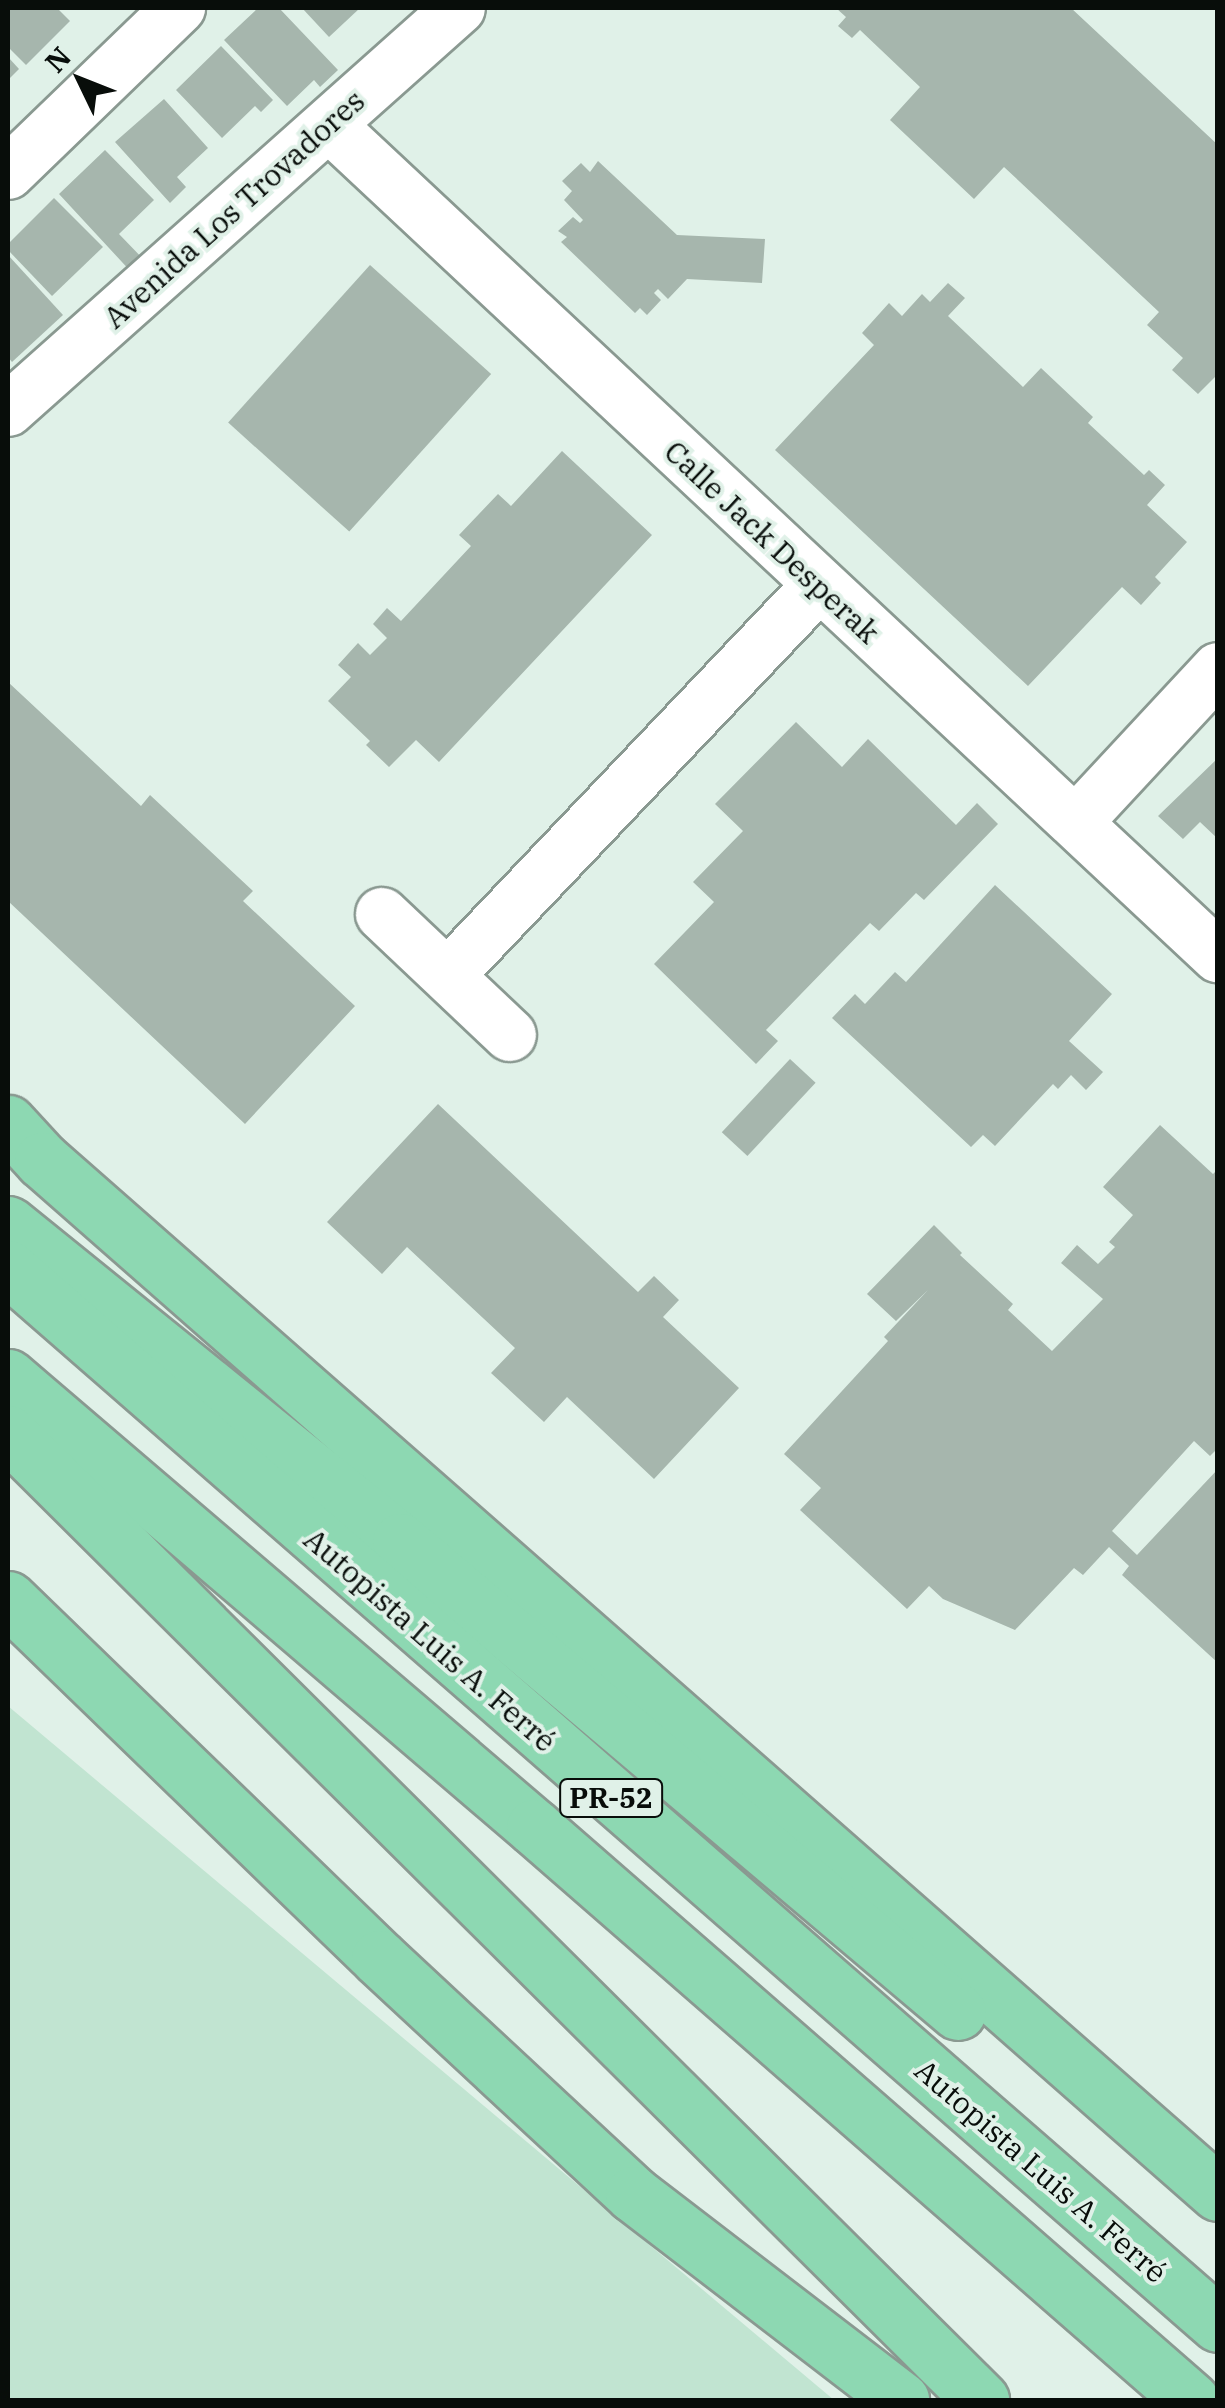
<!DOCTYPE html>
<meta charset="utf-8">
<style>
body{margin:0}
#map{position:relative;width:1225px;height:2408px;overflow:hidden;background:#e0f1e8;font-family:"IBM Plex Serif",serif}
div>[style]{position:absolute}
.green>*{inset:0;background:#c1e4d1}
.building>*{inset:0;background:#a6b6ad;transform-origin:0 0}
.roads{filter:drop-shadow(2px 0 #8a9991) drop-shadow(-2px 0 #8a9991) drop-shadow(0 2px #8a9991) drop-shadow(0 -2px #8a9991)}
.minor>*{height:52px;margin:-26px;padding:0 26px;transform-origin:26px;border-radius:26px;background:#fff}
.highway>*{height:55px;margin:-27.5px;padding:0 27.5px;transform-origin:27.5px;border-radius:27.5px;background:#8dd8b2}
span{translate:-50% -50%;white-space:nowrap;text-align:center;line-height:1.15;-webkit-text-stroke:8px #e0f1e8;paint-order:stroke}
.shield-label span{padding:2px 8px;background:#e0f1e8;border:2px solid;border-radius:8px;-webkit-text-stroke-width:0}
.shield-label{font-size:28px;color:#080d0a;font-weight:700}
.street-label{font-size:30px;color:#080d0a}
.frame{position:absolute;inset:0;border:10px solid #080d0a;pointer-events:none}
.north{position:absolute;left:30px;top:30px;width:100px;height:100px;-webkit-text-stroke:8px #e0f1e8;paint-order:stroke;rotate:313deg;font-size:28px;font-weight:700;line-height:40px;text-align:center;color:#080d0a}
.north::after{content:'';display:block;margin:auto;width:35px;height:45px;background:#080d0a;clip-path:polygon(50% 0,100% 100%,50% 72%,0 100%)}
</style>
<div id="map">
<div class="green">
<i style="clip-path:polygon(8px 1706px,834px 2400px,8px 2400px)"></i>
</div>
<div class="building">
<i style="clip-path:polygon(8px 8px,57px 8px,70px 21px,26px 65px,8px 47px)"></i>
<i style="clip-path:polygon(258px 8px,279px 8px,338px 70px,320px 87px,314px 80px,287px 106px,224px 40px)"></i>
<i style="clip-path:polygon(302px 8px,360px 8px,329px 37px)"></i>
<i style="clip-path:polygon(836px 8px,1071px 8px,1218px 145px,1218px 374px,1198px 394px,1172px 370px,1183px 358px,1147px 325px,1159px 312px,1004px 167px,974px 199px,890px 120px,920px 87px,860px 30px,852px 38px,838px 26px,846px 17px)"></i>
<i style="clip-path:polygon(221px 46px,273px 100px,261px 112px,255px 106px,222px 138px,176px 90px)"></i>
<i style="clip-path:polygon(8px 57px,19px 69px,8px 80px)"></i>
<i style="clip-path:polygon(164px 99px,208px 148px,177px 177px,186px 187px,170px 203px,115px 142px)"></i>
<i style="clip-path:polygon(105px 150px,154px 200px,119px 234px,147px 263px,134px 275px,59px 194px)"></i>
<i style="clip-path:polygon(598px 161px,677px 235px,765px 239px,762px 283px,687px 279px,668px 299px,658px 289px,654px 293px,661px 300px,647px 315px,640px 308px,635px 313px,561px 242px,567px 237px,558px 231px,573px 217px,580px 223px,583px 220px,564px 200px,572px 191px,562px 181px,581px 163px,590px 172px)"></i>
<i style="clip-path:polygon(54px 198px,103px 247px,52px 296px,8px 250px,8px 244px)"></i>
<i style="clip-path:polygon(8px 255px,63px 315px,12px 362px,8px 357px)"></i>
<i style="left:370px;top:265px;width:163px;height:212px;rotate:42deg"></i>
<i style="clip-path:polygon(948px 283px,965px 298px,948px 316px,1023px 387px,1041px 368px,1093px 417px,1088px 423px,1144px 475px,1149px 470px,1165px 485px,1147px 505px,1187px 542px,1155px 577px,1161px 583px,1141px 605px,1122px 587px,1028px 686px,775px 450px,874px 345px,862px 333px,889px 303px,902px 316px,922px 294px,930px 302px)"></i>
<i style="clip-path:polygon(562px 451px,652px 535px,439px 762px,416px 740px,389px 767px,366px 745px,370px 741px,328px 701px,351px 677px,338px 665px,358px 643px,370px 655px,387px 638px,373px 624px,387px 608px,401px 621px,471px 546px,459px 535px,498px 494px,511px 506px)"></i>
<i style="clip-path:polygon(8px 682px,141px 806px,150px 795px,253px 891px,243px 901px,355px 1006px,245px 1124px,8px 901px)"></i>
<i style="clip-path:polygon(796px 722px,842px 767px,868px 739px,956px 825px,977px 803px,998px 824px,924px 900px,916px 893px,879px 931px,870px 923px,766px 1030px,778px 1041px,756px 1064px,654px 964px,714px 902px,693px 882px,743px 831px,715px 804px)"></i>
<i style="clip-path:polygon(1218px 758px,1218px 839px,1200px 822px,1183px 839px,1158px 816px)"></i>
<i style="clip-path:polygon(995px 885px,1112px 994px,1069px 1041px,1103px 1072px,1086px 1090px,1071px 1075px,1058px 1089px,1053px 1084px,995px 1146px,983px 1135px,971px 1147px,832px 1018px,855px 994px,865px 1004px,895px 972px,906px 982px)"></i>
<i style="left:790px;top:1059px;width:35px;height:100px;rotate:43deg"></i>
<i style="clip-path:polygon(438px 1104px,638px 1292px,654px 1276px,679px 1300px,663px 1317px,739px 1388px,654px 1479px,567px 1397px,544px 1422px,491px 1373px,515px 1348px,407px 1247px,382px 1274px,327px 1222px)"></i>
<i style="clip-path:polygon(1160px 1125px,1213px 1174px,1218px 1169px,1218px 1448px,1210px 1456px,1194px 1441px,1112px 1531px,1137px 1555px,1218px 1469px,1218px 1663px,1122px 1575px,1129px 1566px,1109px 1547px,1083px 1575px,1074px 1568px,1015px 1630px,943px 1599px,929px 1586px,907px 1609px,800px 1510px,821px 1488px,784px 1454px,888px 1341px,884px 1337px,928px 1290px,896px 1321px,867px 1294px,934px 1225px,962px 1253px,960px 1255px,1013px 1304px,1008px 1310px,1052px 1351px,1103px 1299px,1061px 1263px,1077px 1245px,1098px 1264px,1115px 1247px,1109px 1242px,1133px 1215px,1103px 1187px)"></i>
</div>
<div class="roads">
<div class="minor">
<i style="left:330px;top:126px;width:1216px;rotate:43.07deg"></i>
<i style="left:8px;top:173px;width:238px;rotate:-44deg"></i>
<i style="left:8px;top:410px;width:604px;rotate:-41.71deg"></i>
<i style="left:1076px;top:822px;width:209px;rotate:-47.1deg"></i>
<i style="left:382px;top:914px;width:176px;rotate:43.4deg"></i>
<i style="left:449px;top:974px;width:535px;rotate:-46.44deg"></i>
</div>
<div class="highway">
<i style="left:8px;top:1123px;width:50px;rotate:47.4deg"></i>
<i style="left:42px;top:1160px;width:1565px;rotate:41.3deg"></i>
<i style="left:8px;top:1224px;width:504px;rotate:38.96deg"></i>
<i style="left:400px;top:1541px;width:730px;rotate:40.17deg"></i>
<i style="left:8px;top:1268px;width:1606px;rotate:41.11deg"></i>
<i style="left:8px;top:1377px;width:692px;rotate:40.55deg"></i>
<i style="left:534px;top:1827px;width:872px;rotate:41.09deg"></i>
<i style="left:8px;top:1433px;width:1372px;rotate:44.82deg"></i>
<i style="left:8px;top:1599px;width:516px;rotate:44.06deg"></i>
<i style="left:379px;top:1958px;width:347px;rotate:42.9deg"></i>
<i style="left:633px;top:2194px;width:338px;rotate:37.5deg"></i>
</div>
</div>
<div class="shield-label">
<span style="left:611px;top:1798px">PR-52</span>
</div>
<div class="street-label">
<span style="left:234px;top:209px;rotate:-42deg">Avenida Los Trovadores</span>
<span style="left:772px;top:542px;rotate:43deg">Calle Jack Desperak</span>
<span style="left:430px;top:1640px;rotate:41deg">Autopista Luis A. Ferré</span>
<span style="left:1041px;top:2171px;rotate:41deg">Autopista Luis A. Ferré</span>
</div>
<div class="frame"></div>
<div class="north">N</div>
</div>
